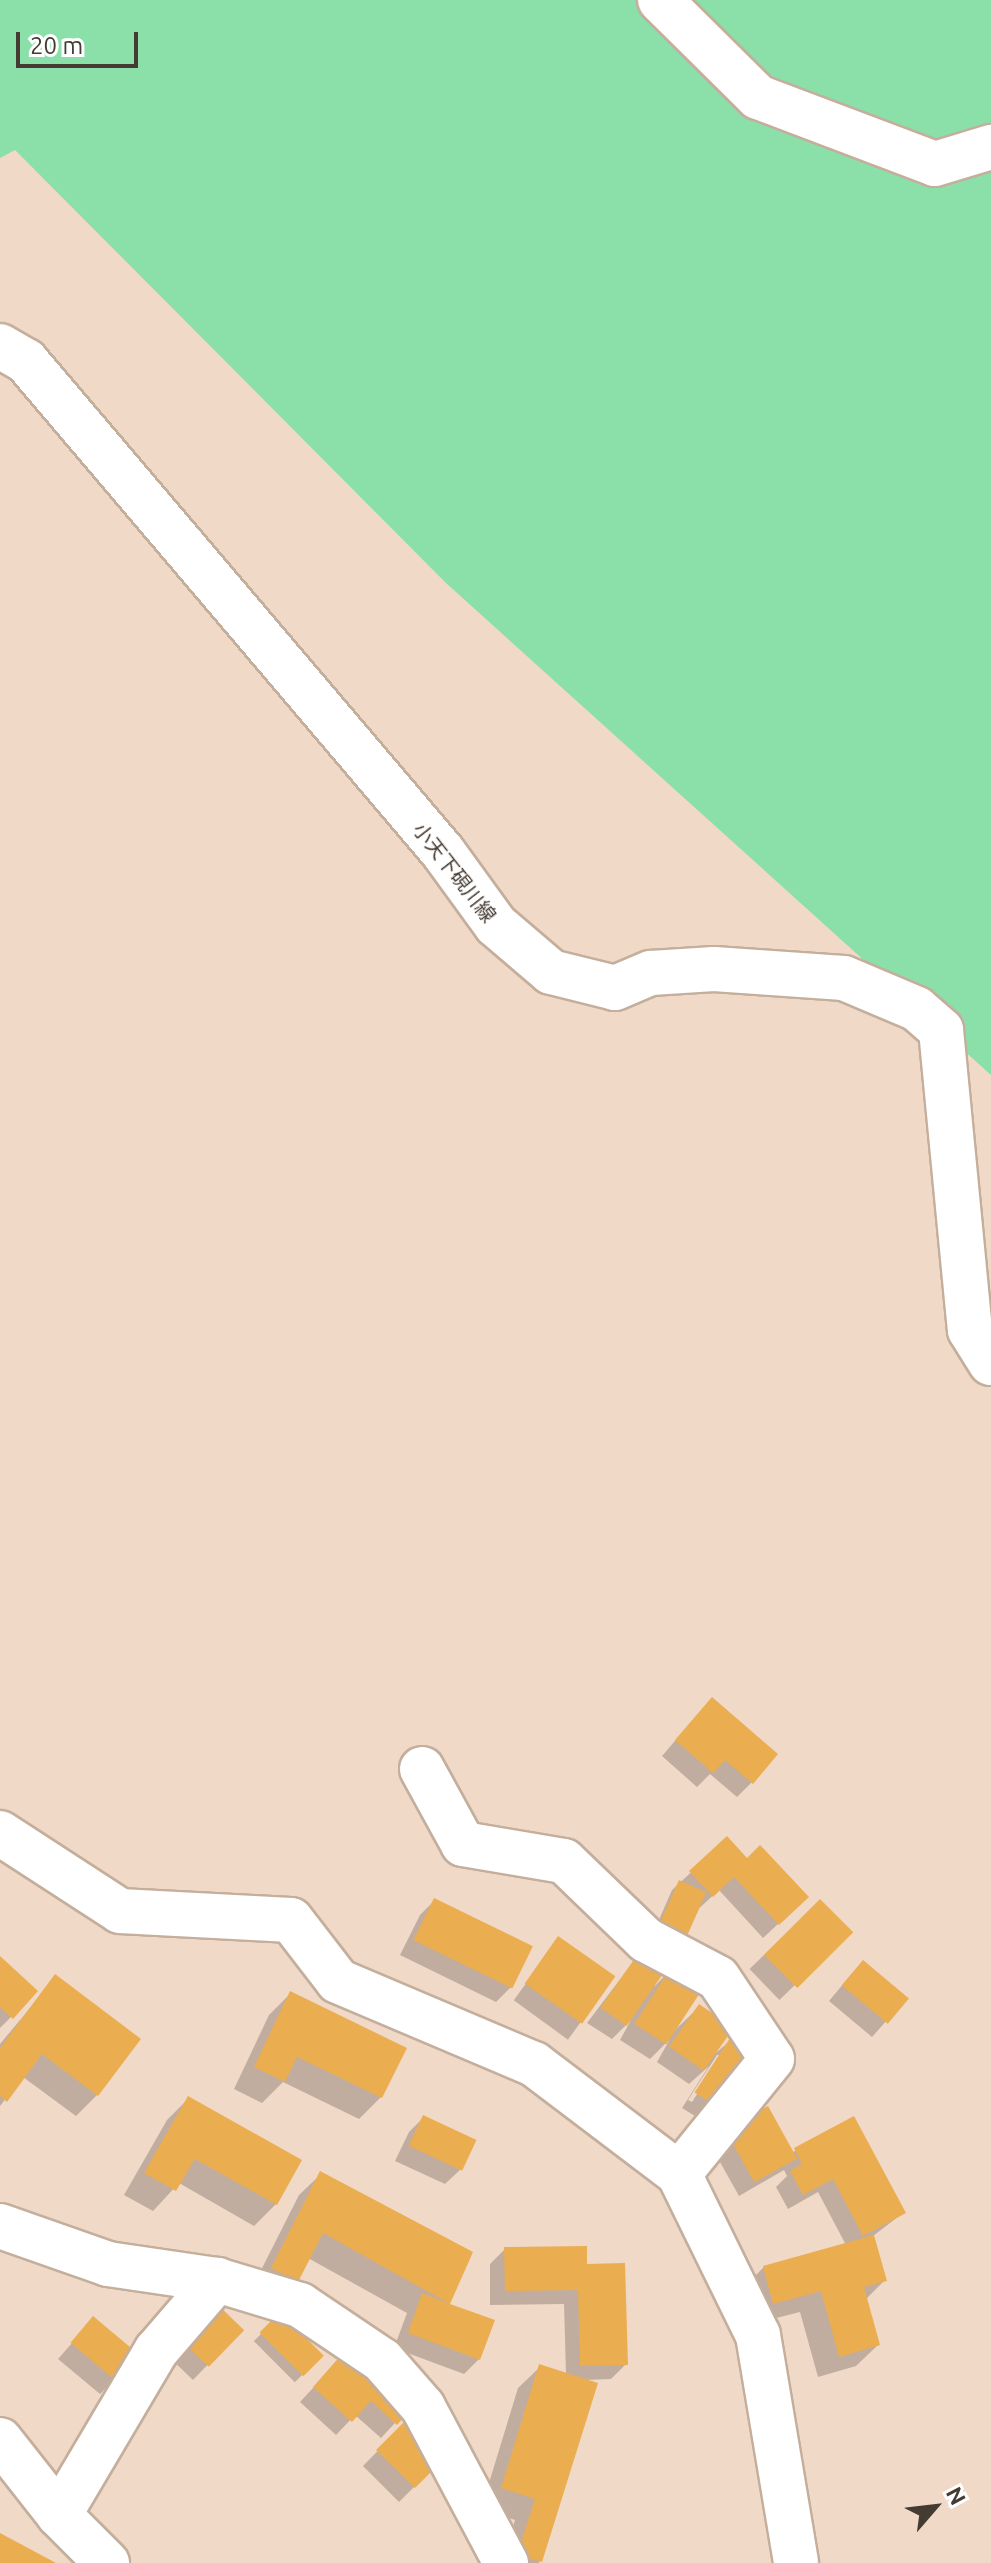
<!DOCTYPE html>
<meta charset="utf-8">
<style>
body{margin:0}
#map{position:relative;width:991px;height:2563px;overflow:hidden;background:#f0d9c7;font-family:Ubuntu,"Noto Sans JP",sans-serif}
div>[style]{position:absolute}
.green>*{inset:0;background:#8bdfa9}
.shadow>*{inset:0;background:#0003;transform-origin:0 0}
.building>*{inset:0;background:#eaad50;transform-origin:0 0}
.roads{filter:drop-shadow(2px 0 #c4ae9c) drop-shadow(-2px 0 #c4ae9c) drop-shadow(0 2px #c4ae9c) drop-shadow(0 -2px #c4ae9c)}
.minor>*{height:44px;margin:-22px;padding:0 22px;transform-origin:22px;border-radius:22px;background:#fff}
.major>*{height:44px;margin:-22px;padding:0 22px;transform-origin:22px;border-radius:22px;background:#fff}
span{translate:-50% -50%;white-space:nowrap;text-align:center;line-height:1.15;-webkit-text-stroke:6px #fff;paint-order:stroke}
.street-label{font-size:20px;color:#443b33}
.north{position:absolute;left:895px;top:2467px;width:80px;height:80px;-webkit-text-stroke:6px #fff;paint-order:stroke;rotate:62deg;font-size:22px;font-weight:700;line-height:32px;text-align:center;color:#443b33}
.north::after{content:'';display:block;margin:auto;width:28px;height:36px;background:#443b33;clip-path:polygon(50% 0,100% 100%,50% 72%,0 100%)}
.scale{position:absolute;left:16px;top:32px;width:122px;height:36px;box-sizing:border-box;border:4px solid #443b33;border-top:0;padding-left:10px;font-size:24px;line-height:28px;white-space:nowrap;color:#443b33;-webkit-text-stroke:6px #fff;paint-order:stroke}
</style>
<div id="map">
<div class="green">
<i style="clip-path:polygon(0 0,991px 0,991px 1075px,446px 583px,15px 150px,0 158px)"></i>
</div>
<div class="shadow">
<i style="clip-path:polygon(698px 1714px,752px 1782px,737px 1797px,710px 1774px,697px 1787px,662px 1756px)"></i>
<i style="clip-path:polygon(727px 1839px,792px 1911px,763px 1938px,719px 1890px,695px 1912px,679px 1940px,655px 1929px,672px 1890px)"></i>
<i style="clip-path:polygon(435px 1900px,511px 1987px,496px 2002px,400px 1955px,420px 1915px)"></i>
<i style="left:820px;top:1901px;width:43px;height:98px;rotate:46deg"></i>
<i style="left:559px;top:1938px;width:67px;height:77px;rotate:36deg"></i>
<i style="clip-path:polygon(evenodd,640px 1953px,655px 1986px,672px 1968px,674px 2031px,699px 2007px,712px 2056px,730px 2041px,708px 2124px,682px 2108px,709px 2066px,689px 2084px,657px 2062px,670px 2039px,650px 2059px,620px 2040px,631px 2020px,612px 2039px,587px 2023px,640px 1953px,717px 2055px,722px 2055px,692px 2102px,688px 2100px,717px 2055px)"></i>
<i style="clip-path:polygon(0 1959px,11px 2017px,0 2028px)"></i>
<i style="clip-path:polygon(56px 1977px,97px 2095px,76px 2116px,23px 2077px,0 2106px,0 2044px)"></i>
<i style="clip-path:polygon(849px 1977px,906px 1999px,872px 2037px,829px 2001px)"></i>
<i style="clip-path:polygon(290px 1994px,381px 2097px,359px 2119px,283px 2082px,262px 2103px,234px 2089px,269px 2015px)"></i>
<i style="clip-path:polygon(189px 2098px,276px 2204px,254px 2226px,179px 2183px,153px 2211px,124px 2195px,167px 2120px)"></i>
<i style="clip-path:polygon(424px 2117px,460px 2170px,445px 2184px,395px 2161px,409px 2132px)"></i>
<i style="clip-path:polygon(726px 2131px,792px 2153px,796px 2150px,903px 2213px,873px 2236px,885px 2280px,865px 2300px,878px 2345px,856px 2366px,818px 2377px,800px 2312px,752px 2324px,742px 2289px,764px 2267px,846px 2245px,818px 2192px,788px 2209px,776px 2187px,787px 2176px,784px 2170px,739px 2196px,711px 2146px)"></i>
<i style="clip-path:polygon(321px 2174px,471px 2253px,448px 2305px,479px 2359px,464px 2374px,394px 2348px,407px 2313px,308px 2258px,296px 2280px,275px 2302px,251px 2290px,299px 2195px)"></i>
<i style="clip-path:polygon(505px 2249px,585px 2266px,626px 2364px,611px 2379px,584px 2380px,539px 2563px,501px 2563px,515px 2520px,481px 2509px,518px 2388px,540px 2367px,566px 2375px,564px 2304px,490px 2305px,490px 2264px)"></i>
<i style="left:280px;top:2315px;width:58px;height:37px;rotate:45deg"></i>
<i style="clip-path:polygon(93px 2319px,115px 2379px,100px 2394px,58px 2359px)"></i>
<i style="clip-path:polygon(241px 2330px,193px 2380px,166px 2354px)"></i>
<i style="clip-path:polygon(336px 2363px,395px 2423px,381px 2438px,355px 2415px,336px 2435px,300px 2402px)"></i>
<i style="clip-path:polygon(415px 2413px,442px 2459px,399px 2502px,363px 2466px)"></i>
</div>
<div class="building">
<i style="clip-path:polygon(712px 1697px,778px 1754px,753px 1784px,725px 1760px,713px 1773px,675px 1740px)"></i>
<i style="clip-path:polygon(727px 1836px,747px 1858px,760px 1845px,809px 1897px,779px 1925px,734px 1877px,713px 1897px,689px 1871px)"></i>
<i style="left:679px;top:1880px;width:30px;height:46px;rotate:24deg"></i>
<i style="left:434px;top:1898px;width:110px;height:47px;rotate:26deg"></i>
<i style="left:820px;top:1899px;width:47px;height:79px;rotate:45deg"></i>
<i style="left:558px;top:1936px;width:70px;height:58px;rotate:35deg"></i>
<i style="left:640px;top:1951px;width:32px;height:69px;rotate:35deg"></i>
<i style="clip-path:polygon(0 1956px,38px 1991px,13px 2019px,0 2007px)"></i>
<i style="left:863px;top:1960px;width:60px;height:33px;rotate:40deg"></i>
<i style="left:672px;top:1966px;width:38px;height:69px;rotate:33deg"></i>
<i style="clip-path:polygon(55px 1974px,141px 2039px,98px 2096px,42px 2054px,7px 2102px,0 2096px,0 2048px)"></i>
<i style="clip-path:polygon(290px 1991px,407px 2048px,382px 2098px,297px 2057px,285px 2082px,254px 2067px)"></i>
<i style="left:699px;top:2004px;width:42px;height:52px;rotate:35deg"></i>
<i style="left:730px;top:2038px;width:35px;height:65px;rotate:33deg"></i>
<i style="clip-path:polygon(188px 2096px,302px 2160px,277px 2205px,195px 2159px,176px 2191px,144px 2173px)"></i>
<i style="left:768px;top:2106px;width:60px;height:49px;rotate:61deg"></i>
<i style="left:423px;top:2115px;width:59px;height:34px;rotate:25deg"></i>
<i style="clip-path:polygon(854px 2116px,906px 2213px,863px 2236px,833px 2179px,803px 2195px,790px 2171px,802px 2164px,794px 2148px)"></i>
<i style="clip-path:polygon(320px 2171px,473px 2252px,450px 2304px,495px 2320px,480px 2360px,408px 2333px,422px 2293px,450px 2304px,323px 2233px,298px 2282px,271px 2268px)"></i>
<i style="clip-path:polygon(874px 2235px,887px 2281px,864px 2287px,880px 2345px,839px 2357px,821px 2291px,773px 2304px,763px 2266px)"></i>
<i style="clip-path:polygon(587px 2246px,587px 2264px,625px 2263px,628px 2365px,580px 2366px,578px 2290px,505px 2291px,504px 2247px)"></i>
<i style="left:214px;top:2301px;width:42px;height:51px;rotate:44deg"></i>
<i style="left:280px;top:2312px;width:62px;height:29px;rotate:45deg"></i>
<i style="left:93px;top:2316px;width:59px;height:35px;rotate:40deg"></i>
<i style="clip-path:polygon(350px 2345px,415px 2405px,397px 2425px,371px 2401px,352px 2422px,313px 2387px)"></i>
<i style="clip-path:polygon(539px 2364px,598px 2383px,542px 2562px,517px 2555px,535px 2499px,501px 2488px)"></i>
<i style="clip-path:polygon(416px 2410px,444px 2459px,415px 2488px,376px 2450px)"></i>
<i style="clip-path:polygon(0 2533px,56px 2563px,0 2563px)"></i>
</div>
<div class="roads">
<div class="minor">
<i style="left:660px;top:0;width:138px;rotate:44.7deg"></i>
<i style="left:758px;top:97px;width:189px;rotate:20.7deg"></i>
<i style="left:935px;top:164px;width:59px;rotate:-16.9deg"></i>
<i style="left:422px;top:1769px;width:85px;rotate:61.3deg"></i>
<i style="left:463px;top:1844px;width:102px;rotate:9.6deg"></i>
<i style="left:564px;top:1861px;width:114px;rotate:43.9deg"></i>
<i style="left:646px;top:1940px;width:81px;rotate:27.8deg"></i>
<i style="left:718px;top:1978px;width:97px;rotate:56.3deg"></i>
<i style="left:772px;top:2059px;width:148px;rotate:129deg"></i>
<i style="left:0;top:1833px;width:143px;rotate:33deg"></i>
<i style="left:120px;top:1911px;width:171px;rotate:3deg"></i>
<i style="left:291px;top:1920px;width:77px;rotate:52.4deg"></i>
<i style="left:338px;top:1981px;width:213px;rotate:23deg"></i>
<i style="left:534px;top:2064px;width:182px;rotate:37.2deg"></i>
<i style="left:679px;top:2174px;width:179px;rotate:63.9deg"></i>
<i style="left:758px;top:2335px;width:231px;rotate:80.5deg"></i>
<i style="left:0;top:2226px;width:114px;rotate:19.4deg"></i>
<i style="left:108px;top:2264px;width:110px;rotate:8.4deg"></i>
<i style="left:0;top:2440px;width:95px;rotate:51.8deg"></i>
<i style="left:59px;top:2515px;width:68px;rotate:45deg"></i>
<i style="left:59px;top:2515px;width:191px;rotate:-59.4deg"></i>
<i style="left:156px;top:2351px;width:94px;rotate:-49.3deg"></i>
<i style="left:217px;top:2280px;width:87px;rotate:16.8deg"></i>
<i style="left:300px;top:2305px;width:99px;rotate:33.9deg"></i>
<i style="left:382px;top:2360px;width:62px;rotate:48.9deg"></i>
<i style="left:423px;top:2407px;width:177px;rotate:62deg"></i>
</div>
<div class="major">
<i style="left:0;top:346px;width:30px;rotate:30deg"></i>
<i style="left:26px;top:361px;width:644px;rotate:49.66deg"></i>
<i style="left:443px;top:852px;width:90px;rotate:54deg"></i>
<i style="left:496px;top:925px;width:72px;rotate:40.5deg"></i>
<i style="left:551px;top:972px;width:66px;rotate:14deg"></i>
<i style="left:615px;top:988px;width:39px;rotate:-23deg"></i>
<i style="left:651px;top:973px;width:63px;rotate:-3.6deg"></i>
<i style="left:714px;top:969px;width:130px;rotate:4deg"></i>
<i style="left:844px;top:978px;width:79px;rotate:23deg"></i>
<i style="left:917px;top:1009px;width:32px;rotate:41deg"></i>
<i style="left:941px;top:1030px;width:301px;rotate:84.5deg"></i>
<i style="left:970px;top:1330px;width:39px;rotate:58deg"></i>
</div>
</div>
<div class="street-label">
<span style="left:455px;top:872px;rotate:52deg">小天下硯川線</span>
</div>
<div class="north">N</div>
<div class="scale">20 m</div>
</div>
